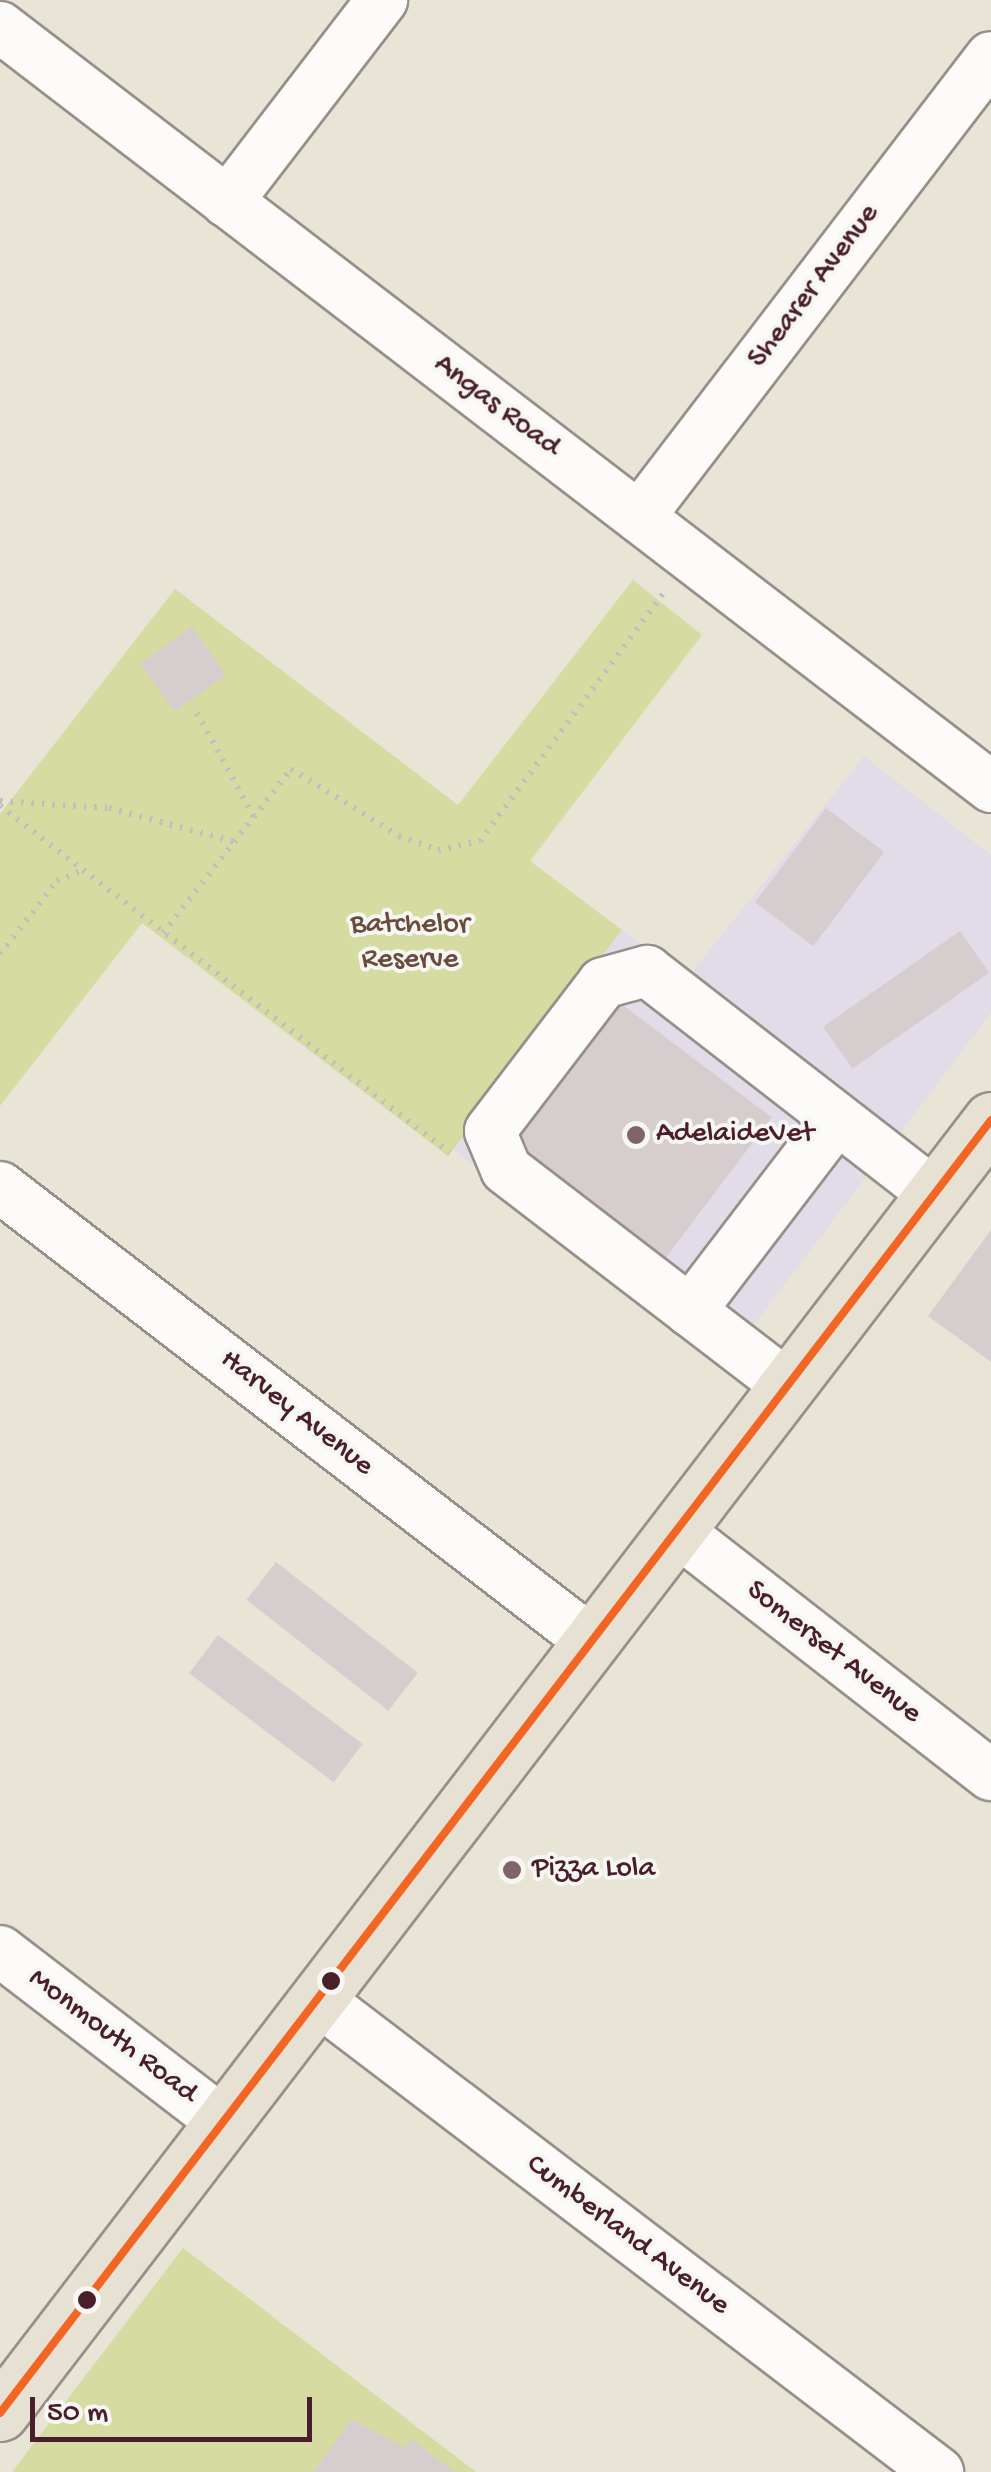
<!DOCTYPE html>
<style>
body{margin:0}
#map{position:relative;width:991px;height:2472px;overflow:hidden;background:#e8e4d6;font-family:"Gochi Hand",sans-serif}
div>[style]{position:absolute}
.built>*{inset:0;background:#e2dce8}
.green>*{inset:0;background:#d5dba1}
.building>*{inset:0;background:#d6cdcf;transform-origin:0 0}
.path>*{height:6px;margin-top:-3px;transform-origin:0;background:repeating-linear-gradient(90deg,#c3bdbc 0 2.5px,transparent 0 10.5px)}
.roads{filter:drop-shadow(2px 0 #988f8a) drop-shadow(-2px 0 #988f8a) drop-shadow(0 2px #988f8a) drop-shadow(0 -2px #988f8a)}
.minor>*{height:50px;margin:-25px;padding:0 25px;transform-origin:25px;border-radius:25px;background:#fcfbf9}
.major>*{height:55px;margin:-27.5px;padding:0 27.5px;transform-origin:27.5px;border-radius:27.5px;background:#e7e1d4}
.bus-1>*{height:8px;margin:-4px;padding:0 4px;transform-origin:4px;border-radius:4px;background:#f26522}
.dots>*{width:28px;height:28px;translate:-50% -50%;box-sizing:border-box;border:5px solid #f6f6f2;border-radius:50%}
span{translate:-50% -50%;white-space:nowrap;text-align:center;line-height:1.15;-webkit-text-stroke:8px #f6f6f2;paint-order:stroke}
.street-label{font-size:30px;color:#4a1f2b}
.park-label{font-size:30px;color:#694c3e}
.poi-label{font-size:30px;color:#4a1f2b}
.left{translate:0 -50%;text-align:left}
.scale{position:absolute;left:30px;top:2397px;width:282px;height:45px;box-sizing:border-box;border:5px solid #4a1f2b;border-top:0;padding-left:12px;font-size:30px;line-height:35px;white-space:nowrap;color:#4a1f2b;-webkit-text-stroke:8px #f6f6f2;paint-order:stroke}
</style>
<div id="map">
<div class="built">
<i style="clip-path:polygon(864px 756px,991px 855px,991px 1013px,727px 1360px,453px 1149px,622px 930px,687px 979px)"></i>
</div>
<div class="green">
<i style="clip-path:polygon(633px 580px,702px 635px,530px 861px,622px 930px,448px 1156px,142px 923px,0 1106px,0 814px,175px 589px,458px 805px)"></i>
<i style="clip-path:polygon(183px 2248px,476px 2472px,12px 2472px)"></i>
</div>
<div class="building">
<i style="left:192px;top:627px;width:59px;height:63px;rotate:55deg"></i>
<i style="left:826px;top:808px;width:73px;height:118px;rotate:37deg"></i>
<i style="left:960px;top:931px;width:51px;height:167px;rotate:55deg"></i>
<i style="left:616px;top:1000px;width:195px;height:190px;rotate:37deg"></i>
<i style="clip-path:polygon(991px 1230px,991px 1362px,928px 1316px)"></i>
<i style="left:276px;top:1562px;width:180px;height:48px;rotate:38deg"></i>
<i style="left:218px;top:1635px;width:181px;height:48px;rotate:37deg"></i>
<i style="clip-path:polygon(352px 2419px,405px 2448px,411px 2439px,455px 2472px,313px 2472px)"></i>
</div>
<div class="path">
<i style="left:197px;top:713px;width:119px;rotate:61.3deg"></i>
<i style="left:0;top:801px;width:109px;rotate:3.7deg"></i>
<i style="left:109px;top:808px;width:131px;rotate:15.1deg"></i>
<i style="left:0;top:806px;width:568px;rotate:37.64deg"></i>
<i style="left:163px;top:933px;width:208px;rotate:-52deg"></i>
<i style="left:291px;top:769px;width:127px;rotate:31.8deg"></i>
<i style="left:399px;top:836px;width:41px;rotate:19.7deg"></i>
<i style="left:438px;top:850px;width:43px;rotate:-12.1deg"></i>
<i style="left:480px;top:841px;width:312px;rotate:-53.5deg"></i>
<i style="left:0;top:954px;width:93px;rotate:-52deg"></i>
<i style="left:57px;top:881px;width:28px;rotate:-23deg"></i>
</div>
<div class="roads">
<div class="minor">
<i style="left:0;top:27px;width:1249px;rotate:37.48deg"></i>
<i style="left:227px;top:202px;width:255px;rotate:-52.5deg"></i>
<i style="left:639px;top:517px;width:579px;rotate:-52.58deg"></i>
<i style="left:0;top:1187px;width:745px;rotate:37.53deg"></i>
<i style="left:690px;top:1311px;width:242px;rotate:-52.6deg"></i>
<i style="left:787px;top:1385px;width:354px;rotate:-142.5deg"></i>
<i style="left:506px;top:1169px;width:41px;rotate:-112.8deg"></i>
<i style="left:490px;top:1131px;width:186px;rotate:-52.6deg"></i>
<i style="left:603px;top:983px;width:46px;rotate:-15.3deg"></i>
<i style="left:647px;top:971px;width:363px;rotate:37.8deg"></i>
<i style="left:676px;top:1530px;width:399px;rotate:37.9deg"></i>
<i style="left:0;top:1951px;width:281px;rotate:37.5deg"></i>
<i style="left:317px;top:1999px;width:781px;rotate:37.3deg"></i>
</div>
<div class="major">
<i style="left:0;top:2413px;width:1629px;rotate:-52.53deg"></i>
</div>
</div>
<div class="bus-1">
<i style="left:0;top:2413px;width:1629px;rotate:-52.53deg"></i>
</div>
<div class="dots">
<i style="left:636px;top:1135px;background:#816467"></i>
<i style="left:512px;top:1870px;background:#816467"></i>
<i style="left:331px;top:1981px;background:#4a1f2b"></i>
<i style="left:87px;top:2300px;background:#4a1f2b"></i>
</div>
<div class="street-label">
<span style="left:815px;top:287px;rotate:-53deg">Shearer Avenue</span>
<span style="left:496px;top:407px;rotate:37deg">Angas Road</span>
<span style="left:296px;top:1414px;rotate:38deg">Harvey Avenue</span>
<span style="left:833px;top:1653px;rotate:38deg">Somerset Avenue</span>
<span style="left:112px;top:2037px;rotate:37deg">Monmouth Road</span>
<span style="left:627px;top:2236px;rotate:37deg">Cumberland Avenue</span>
</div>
<div class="park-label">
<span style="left:410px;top:943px">Batchelor<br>Reserve</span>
</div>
<div class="poi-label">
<span class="left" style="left:656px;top:1135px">AdelaideVet</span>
<span class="left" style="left:532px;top:1870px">Pizza Lola</span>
</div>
<div class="scale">50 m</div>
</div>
